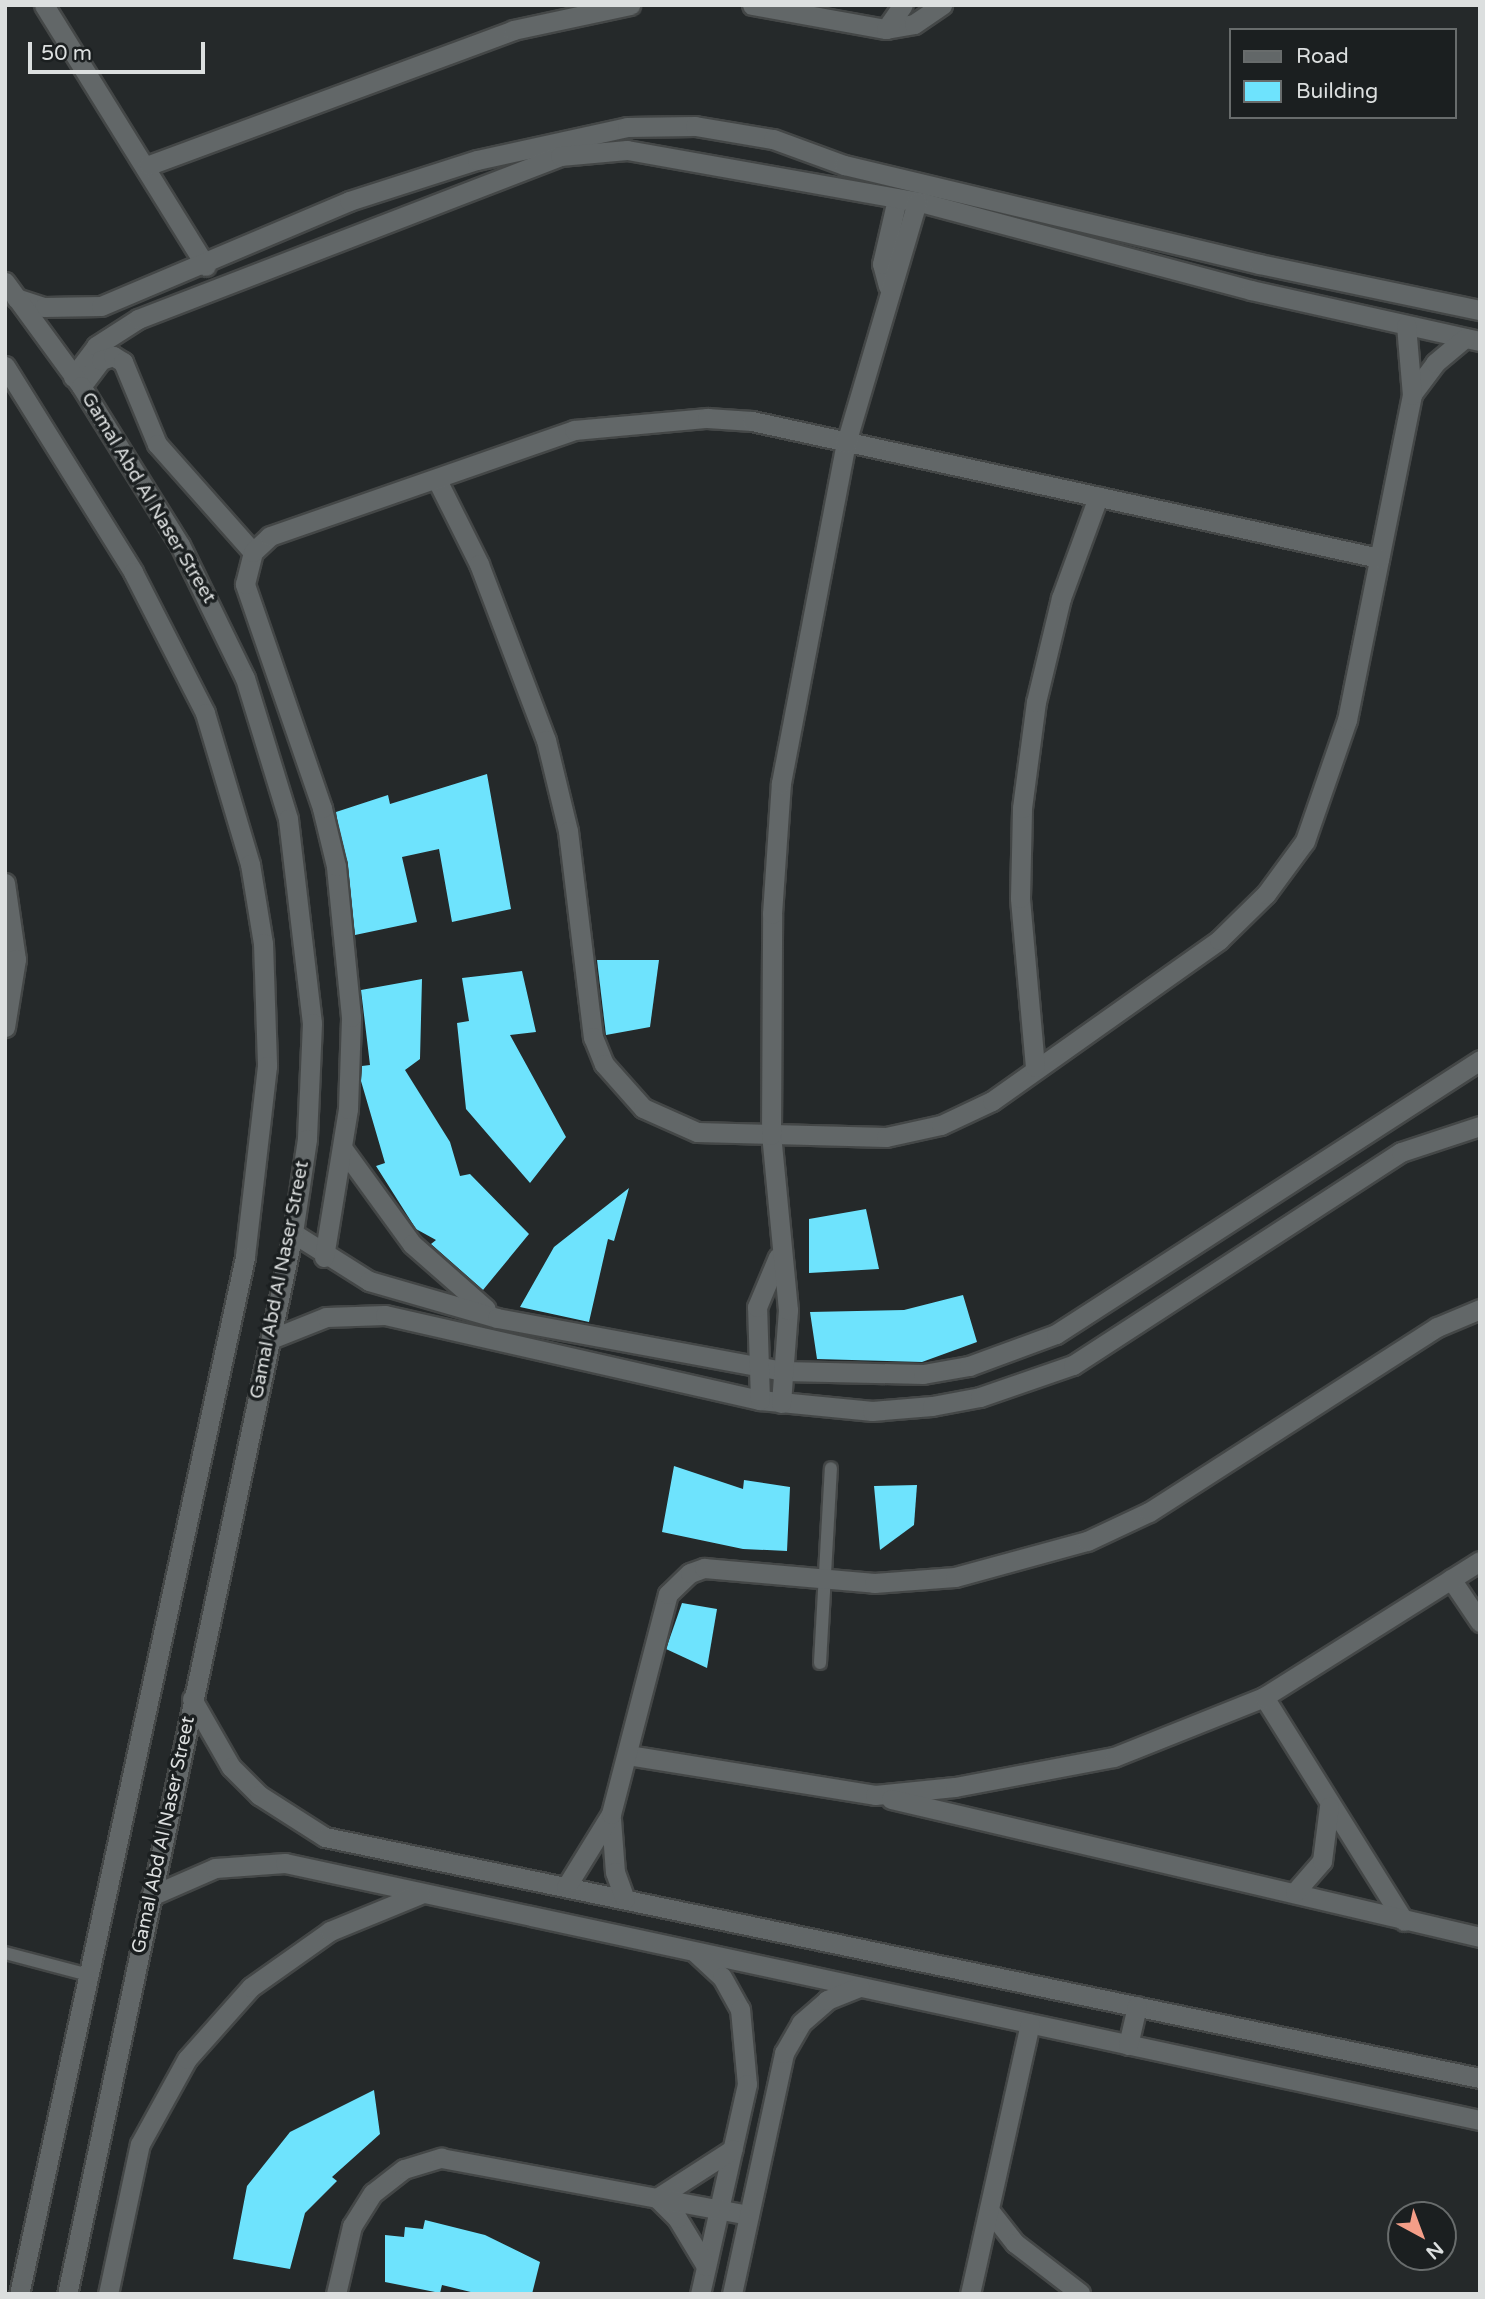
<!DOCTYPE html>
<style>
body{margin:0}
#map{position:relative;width:1485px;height:2299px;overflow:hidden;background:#25292a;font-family:"Varela Round",sans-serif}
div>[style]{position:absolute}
.building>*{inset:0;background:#6ee3fd}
.roads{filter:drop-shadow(2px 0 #444747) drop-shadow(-2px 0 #444747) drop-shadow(0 2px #444747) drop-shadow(0 -2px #444747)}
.service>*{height:12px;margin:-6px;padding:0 6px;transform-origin:6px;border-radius:6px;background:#626768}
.minor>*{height:19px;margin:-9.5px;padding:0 9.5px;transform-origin:9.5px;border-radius:9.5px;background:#626768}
.secondary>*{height:19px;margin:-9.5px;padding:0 9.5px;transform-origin:9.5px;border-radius:9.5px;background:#626768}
span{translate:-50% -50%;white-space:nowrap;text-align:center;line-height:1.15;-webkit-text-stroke:7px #1b1f20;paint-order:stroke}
.street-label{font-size:19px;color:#dcdfdf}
.frame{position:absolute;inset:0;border:7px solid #dcdfdf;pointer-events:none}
.legend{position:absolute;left:1229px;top:28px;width:228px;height:91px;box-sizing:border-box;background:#1b1f20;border:2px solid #686c6c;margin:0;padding:9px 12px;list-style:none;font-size:21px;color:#dcdfdf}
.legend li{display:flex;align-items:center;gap:14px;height:35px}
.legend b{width:35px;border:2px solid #686c6c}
.north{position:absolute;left:1387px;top:2201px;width:70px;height:70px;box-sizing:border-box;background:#1b1f20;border:2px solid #686c6c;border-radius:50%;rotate:139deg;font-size:19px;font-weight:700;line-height:28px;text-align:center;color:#dcdfdf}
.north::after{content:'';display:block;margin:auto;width:24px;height:32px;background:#f49e88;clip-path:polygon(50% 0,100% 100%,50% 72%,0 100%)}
.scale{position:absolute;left:28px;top:42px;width:177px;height:32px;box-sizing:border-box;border:4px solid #dcdfdf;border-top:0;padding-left:9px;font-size:21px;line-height:24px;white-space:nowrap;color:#dcdfdf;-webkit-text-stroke:5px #1b1f20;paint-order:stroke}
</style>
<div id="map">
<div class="building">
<i style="clip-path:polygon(487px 774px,511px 909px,452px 922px,439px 849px,402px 857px,417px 922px,355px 935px,336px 812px,388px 795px,390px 804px)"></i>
<i style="clip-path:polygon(597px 960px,659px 960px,650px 1027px,606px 1035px)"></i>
<i style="clip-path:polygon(522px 971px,536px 1032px,510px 1035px,566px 1137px,530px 1183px,466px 1109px,457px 1023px,469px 1021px,462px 978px)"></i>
<i style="clip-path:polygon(422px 979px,420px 1059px,405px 1070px,450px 1142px,460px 1176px,470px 1174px,529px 1234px,483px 1290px,431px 1244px,436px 1240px,416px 1229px,376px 1166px,385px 1163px,361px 1081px,362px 1066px,370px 1065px,361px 990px)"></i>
<i style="clip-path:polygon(629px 1188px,614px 1241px,608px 1239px,589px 1322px,520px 1307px,554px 1247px)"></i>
<i style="clip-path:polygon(866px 1209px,879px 1269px,809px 1273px,809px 1219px)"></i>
<i style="clip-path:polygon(963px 1295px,977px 1342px,922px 1362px,817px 1359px,810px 1312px,904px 1310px)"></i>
<i style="clip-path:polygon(674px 1466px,743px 1489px,744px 1480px,790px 1487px,787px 1551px,743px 1549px,662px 1532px)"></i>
<i style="clip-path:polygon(917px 1485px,914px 1525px,880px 1550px,874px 1486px)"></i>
<i style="clip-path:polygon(682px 1603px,717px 1609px,707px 1668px,666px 1649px)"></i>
<i style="clip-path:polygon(374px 2090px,380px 2134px,332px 2177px,337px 2181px,305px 2213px,290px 2269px,233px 2259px,247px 2186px,290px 2132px)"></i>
<i style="clip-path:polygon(425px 2220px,485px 2235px,540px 2262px,532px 2294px,479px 2294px,442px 2285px,440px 2293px,385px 2282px,385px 2235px,404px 2237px,405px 2227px,423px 2229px)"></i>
</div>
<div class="roads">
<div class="service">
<i style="left:820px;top:1663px;width:195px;rotate:-86.8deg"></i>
<i style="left:5px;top:1953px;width:87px;rotate:14.7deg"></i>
</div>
<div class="minor">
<i style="left:44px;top:5px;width:307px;rotate:58.2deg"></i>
<i style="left:752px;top:5px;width:136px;rotate:10.2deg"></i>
<i style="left:886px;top:29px;width:28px;rotate:-10deg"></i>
<i style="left:914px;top:24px;width:34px;rotate:-34deg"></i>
<i style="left:886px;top:29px;width:29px;rotate:-55deg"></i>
<i style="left:149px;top:165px;width:388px;rotate:-20.3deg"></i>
<i style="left:513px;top:30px;width:120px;rotate:-12.1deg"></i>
<i style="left:888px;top:286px;width:23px;rotate:-105deg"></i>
<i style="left:882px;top:264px;width:67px;rotate:-77deg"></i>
<i style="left:16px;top:298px;width:29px;rotate:18deg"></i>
<i style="left:44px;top:307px;width:57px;rotate:-1deg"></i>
<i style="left:101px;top:306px;width:269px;rotate:-22.9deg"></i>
<i style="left:349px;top:201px;width:134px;rotate:-17.8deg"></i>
<i style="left:477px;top:160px;width:154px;rotate:-12.4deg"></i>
<i style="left:627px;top:127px;width:68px;rotate:-0.8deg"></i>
<i style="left:695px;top:126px;width:79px;rotate:9.5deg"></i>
<i style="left:773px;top:139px;width:76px;rotate:20.1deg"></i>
<i style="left:844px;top:165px;width:427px;rotate:13.4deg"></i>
<i style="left:1259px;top:264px;width:226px;rotate:11.8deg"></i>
<i style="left:73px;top:377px;width:39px;rotate:-53deg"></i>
<i style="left:96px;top:346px;width:50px;rotate:-32.7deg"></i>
<i style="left:138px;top:319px;width:452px;rotate:-21.1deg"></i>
<i style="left:560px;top:156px;width:67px;rotate:-5.1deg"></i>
<i style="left:627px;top:150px;width:302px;rotate:10.1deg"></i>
<i style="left:924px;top:203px;width:338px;rotate:14.9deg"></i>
<i style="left:1251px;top:290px;width:235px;rotate:12.6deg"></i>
<i style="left:86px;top:380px;width:25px;rotate:-53deg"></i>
<i style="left:101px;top:360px;width:13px;rotate:-18deg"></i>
<i style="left:113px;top:356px;width:12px;rotate:31deg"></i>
<i style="left:123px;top:362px;width:89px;rotate:67.5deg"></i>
<i style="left:157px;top:444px;width:144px;rotate:48.4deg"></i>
<i style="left:1412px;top:394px;width:39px;rotate:-53deg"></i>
<i style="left:1435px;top:363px;width:39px;rotate:-40deg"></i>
<i style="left:437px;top:480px;width:94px;rotate:63.4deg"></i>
<i style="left:479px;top:564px;width:188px;rotate:69.2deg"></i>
<i style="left:546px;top:740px;width:94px;rotate:76.4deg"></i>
<i style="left:568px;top:831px;width:208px;rotate:83.1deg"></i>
<i style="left:593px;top:1037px;width:29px;rotate:68deg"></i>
<i style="left:604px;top:1064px;width:59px;rotate:48.4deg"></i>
<i style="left:643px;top:1108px;width:59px;rotate:24deg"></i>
<i style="left:697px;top:1132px;width:189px;rotate:1.5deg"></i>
<i style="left:886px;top:1137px;width:56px;rotate:-12.3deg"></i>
<i style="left:941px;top:1125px;width:56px;rotate:-25.2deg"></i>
<i style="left:992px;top:1101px;width:278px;rotate:-35.3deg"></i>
<i style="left:1219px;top:940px;width:66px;rotate:-44.4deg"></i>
<i style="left:1266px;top:894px;width:66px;rotate:-53.7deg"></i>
<i style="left:1305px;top:841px;width:128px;rotate:-70.9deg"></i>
<i style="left:1347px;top:720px;width:331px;rotate:-78.7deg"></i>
<i style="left:1412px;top:395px;width:70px;rotate:-94.9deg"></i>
<i style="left:5px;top:883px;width:77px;rotate:81.8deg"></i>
<i style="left:16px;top:959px;width:69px;rotate:99.2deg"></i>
<i style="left:1035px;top:1067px;width:170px;rotate:-95.1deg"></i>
<i style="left:1020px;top:898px;width:90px;rotate:-88.7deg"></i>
<i style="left:1022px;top:808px;width:107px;rotate:-82.5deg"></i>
<i style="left:1036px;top:702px;width:107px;rotate:-76.5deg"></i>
<i style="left:1061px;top:598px;width:108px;rotate:-69.9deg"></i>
<i style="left:343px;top:1149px;width:117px;rotate:54deg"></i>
<i style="left:412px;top:1244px;width:98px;rotate:41.3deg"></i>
<i style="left:293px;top:1233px;width:90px;rotate:32.3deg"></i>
<i style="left:369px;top:1281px;width:133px;rotate:16.1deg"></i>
<i style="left:497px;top:1318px;width:291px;rotate:10.5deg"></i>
<i style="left:783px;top:1371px;width:140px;rotate:1.2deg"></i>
<i style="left:923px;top:1374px;width:47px;rotate:-9.9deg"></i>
<i style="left:969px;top:1366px;width:93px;rotate:-20.2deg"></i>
<i style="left:1056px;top:1334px;width:505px;rotate:-32.87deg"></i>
<i style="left:324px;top:1257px;width:150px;rotate:-80.8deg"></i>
<i style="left:348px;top:1109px;width:92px;rotate:-88.1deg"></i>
<i style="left:351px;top:1017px;width:152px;rotate:-95.7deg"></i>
<i style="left:336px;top:866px;width:60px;rotate:-103.6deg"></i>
<i style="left:322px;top:808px;width:237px;rotate:-109deg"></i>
<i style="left:245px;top:584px;width:33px;rotate:-76deg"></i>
<i style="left:253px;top:552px;width:23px;rotate:-43deg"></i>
<i style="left:270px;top:536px;width:322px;rotate:-19.2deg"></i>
<i style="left:574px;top:430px;width:134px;rotate:-5.2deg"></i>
<i style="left:707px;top:418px;width:45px;rotate:3.8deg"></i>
<i style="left:752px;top:421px;width:642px;rotate:12.33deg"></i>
<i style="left:271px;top:1339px;width:59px;rotate:-21.8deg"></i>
<i style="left:326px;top:1317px;width:59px;rotate:-1.9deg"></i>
<i style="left:385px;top:1315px;width:385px;rotate:12.8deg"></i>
<i style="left:760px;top:1400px;width:113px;rotate:5.6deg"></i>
<i style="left:872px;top:1411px;width:60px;rotate:-4.8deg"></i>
<i style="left:932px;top:1406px;width:49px;rotate:-10.6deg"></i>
<i style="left:980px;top:1397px;width:98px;rotate:-19deg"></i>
<i style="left:1073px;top:1365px;width:391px;rotate:-33deg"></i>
<i style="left:1401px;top:1152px;width:83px;rotate:-18.2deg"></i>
<i style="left:760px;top:1400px;width:93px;rotate:-91.8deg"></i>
<i style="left:757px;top:1307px;width:54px;rotate:-67.2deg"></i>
<i style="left:781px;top:1403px;width:93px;rotate:-85.7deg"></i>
<i style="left:788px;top:1310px;width:176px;rotate:-95.5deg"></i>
<i style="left:771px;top:1135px;width:221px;rotate:-89.7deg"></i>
<i style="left:772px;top:914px;width:131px;rotate:-86.1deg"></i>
<i style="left:781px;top:783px;width:346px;rotate:-79.2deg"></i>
<i style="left:846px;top:443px;width:251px;rotate:-73.6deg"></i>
<i style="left:1451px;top:1579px;width:52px;rotate:56deg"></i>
<i style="left:1264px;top:1697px;width:264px;rotate:58deg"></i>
<i style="left:192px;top:1699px;width:78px;rotate:60.2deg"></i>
<i style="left:231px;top:1767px;width:40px;rotate:45deg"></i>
<i style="left:259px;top:1795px;width:78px;rotate:32.5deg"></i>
<i style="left:325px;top:1837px;width:1180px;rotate:11.79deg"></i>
<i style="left:628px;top:1755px;width:250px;rotate:9.2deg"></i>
<i style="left:875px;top:1795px;width:80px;rotate:-5.7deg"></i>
<i style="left:955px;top:1787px;width:162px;rotate:-10.7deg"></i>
<i style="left:1114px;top:1757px;width:162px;rotate:-21.8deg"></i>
<i style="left:1264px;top:1697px;width:255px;rotate:-32.2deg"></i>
<i style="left:891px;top:1799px;width:605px;rotate:13.19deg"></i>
<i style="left:611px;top:1819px;width:53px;rotate:85.7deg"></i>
<i style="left:615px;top:1872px;width:29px;rotate:70deg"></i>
<i style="left:566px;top:1887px;width:86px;rotate:-58.3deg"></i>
<i style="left:611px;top:1814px;width:227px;rotate:-75.5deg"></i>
<i style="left:668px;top:1594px;width:30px;rotate:-44deg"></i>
<i style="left:690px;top:1573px;width:15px;rotate:-20deg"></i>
<i style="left:704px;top:1568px;width:171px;rotate:5deg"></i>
<i style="left:874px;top:1583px;width:81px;rotate:-4.2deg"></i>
<i style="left:955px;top:1577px;width:137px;rotate:-15.3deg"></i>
<i style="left:1087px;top:1541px;width:68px;rotate:-25.1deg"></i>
<i style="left:1149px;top:1512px;width:342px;rotate:-32.7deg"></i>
<i style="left:1437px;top:1327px;width:47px;rotate:-22.7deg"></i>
<i style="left:1295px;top:1892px;width:41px;rotate:-48.9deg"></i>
<i style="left:1322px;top:1861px;width:55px;rotate:-82.7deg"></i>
<i style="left:151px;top:1896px;width:70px;rotate:-23.6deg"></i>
<i style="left:215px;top:1868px;width:70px;rotate:-4.1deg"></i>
<i style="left:285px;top:1863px;width:1222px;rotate:12.14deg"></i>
<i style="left:696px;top:1953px;width:35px;rotate:43deg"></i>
<i style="left:722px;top:1977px;width:37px;rotate:61deg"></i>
<i style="left:740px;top:2009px;width:75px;rotate:84.7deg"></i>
<i style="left:747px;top:2084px;width:215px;rotate:102.6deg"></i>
<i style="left:1128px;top:2045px;width:40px;rotate:-77deg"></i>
<i style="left:989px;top:2210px;width:42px;rotate:51.8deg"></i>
<i style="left:1015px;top:2243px;width:82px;rotate:37.6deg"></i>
<i style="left:706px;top:2266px;width:56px;rotate:-121.1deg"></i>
<i style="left:677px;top:2218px;width:28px;rotate:-135deg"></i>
<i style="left:657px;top:2198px;width:90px;rotate:-32.8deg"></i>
<i style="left:108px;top:2294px;width:153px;rotate:-78deg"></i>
<i style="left:140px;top:2144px;width:97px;rotate:-61.1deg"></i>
<i style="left:187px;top:2059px;width:96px;rotate:-48.4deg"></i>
<i style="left:251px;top:1987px;width:97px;rotate:-35.3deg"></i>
<i style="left:330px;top:1931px;width:97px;rotate:-22.3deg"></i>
<i style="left:336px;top:2294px;width:70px;rotate:-76.8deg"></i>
<i style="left:352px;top:2226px;width:39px;rotate:-58deg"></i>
<i style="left:373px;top:2193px;width:39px;rotate:-38deg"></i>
<i style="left:404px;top:2169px;width:39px;rotate:-17deg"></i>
<i style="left:441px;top:2158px;width:313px;rotate:10.5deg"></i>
<i style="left:732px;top:2294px;width:247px;rotate:-77.8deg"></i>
<i style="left:784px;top:2053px;width:34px;rotate:-60deg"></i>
<i style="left:801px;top:2023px;width:35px;rotate:-41deg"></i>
<i style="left:827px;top:2000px;width:35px;rotate:-22deg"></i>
<i style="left:970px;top:2294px;width:277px;rotate:-77.5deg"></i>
</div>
<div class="secondary">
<i style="left:5px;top:282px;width:129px;rotate:53.8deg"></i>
<i style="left:81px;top:386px;width:187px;rotate:58.1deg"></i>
<i style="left:180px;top:545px;width:148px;rotate:64deg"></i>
<i style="left:245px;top:678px;width:147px;rotate:73deg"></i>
<i style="left:288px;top:819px;width:205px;rotate:83.3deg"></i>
<i style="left:312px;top:1023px;width:116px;rotate:92.5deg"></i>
<i style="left:307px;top:1139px;width:95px;rotate:98.5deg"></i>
<i style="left:293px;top:1233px;width:1085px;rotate:102.02deg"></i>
<i style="left:5px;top:366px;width:243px;rotate:58.1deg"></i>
<i style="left:133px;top:572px;width:158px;rotate:62.9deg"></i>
<i style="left:205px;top:713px;width:158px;rotate:73.4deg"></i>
<i style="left:250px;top:864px;width:80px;rotate:80.7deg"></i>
<i style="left:263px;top:943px;width:123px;rotate:88.1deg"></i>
<i style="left:267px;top:1066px;width:192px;rotate:96.6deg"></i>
<i style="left:245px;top:1257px;width:1061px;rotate:102.29deg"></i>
</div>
</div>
<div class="street-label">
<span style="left:148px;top:498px;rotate:59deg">Gamal Abd Al Naser Street</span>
<span style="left:280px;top:1280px;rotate:-79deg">Gamal Abd Al Naser Street</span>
<span style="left:164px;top:1835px;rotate:-78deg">Gamal Abd Al Naser Street</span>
</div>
<div class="frame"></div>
<ul class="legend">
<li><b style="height:9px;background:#626768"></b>Road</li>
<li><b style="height:19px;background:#6ee3fd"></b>Building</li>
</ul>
<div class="north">N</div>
<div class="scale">50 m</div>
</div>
